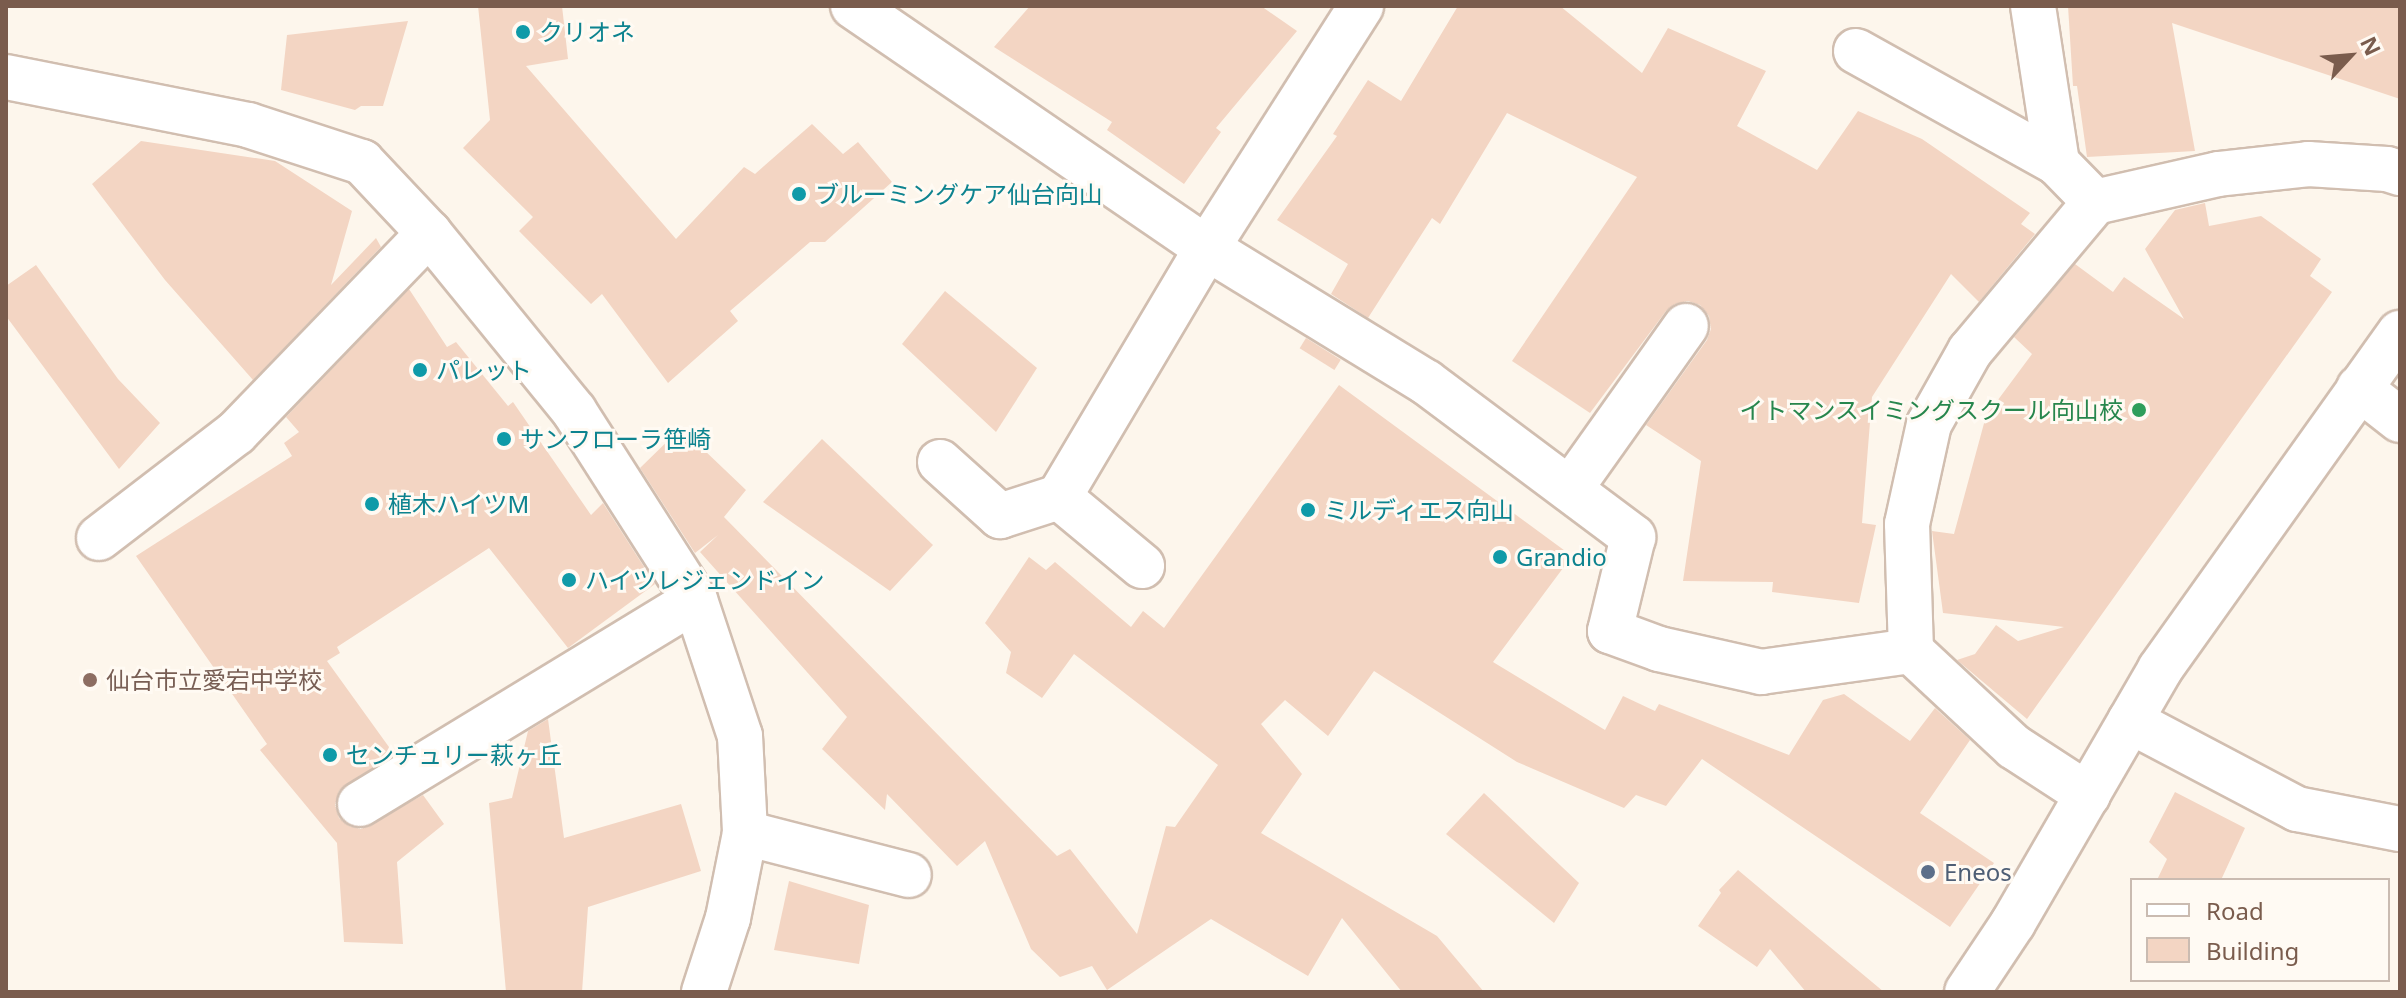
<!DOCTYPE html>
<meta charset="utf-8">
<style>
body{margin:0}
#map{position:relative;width:2406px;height:998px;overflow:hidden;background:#fdf6ec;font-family:"Noto Sans","Noto Sans JP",sans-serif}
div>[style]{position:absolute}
.building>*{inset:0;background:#f3d5c3;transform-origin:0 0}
.roads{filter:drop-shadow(2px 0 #d1beb0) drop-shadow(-2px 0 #d1beb0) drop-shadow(0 2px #d1beb0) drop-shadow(0 -2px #d1beb0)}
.minor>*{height:44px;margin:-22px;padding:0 22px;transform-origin:22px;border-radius:22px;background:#fff}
.dots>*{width:22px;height:22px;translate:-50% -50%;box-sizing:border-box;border:4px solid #fffaf3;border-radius:50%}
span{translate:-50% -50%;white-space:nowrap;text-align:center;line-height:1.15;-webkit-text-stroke:6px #fffaf3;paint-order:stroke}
.culture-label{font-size:24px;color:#0d838f}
.left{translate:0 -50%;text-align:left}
.leisure-label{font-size:24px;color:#27864d}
.right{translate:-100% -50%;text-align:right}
.education-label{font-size:24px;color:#785e54}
.service-label{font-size:24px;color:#4e5e75}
.frame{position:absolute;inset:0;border:8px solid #7a5c4d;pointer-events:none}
.legend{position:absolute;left:2130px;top:878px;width:260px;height:104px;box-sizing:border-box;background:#fffaf3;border:2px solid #cabbb1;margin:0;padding:10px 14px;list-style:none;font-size:24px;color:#7a5c4d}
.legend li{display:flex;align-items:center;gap:16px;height:40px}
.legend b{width:40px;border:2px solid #cabbb1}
.north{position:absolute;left:2310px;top:16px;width:80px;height:80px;-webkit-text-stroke:6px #fffaf3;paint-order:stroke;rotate:64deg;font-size:22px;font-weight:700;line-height:32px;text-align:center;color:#7a5c4d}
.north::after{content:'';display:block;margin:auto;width:28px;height:36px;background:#7a5c4d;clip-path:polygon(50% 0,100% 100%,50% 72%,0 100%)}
</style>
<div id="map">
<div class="building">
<i style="clip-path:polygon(478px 6px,562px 6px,568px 59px,526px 66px,676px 239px,744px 167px,755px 174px,812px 124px,843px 154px,858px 142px,892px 182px,825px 242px,810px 242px,730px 311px,738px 321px,668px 383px,602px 294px,591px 304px,519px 231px,533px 217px,463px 148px,490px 120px)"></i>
<i style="clip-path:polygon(1030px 6px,1261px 6px,1297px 31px,1216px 128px,1221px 132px,1184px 184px,1107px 130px,1112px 122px,994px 47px)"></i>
<i style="clip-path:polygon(1458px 6px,1560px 6px,1642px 73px,1668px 28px,1766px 71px,1737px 126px,1817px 170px,1858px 111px,1922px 139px,2030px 213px,2021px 224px,2035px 234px,1979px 302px,1951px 274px,1872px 397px,1862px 523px,1876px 525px,1859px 603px,1772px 592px,1773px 582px,1683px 581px,1701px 461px,1646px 425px,1707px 340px,1711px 329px,1709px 316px,1700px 305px,1688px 301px,1675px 304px,1666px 311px,1590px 413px,1512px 361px,1637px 177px,1507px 113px,1440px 224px,1432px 218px,1368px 318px,1331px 294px,1348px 264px,1277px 220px,1337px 136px,1333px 134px,1368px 80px,1401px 101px)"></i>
<i style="clip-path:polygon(2068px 6px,2400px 6px,2400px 99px,2172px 23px,2195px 151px,2087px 157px,2077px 86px,2073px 86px)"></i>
<i style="clip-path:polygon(408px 21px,383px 106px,361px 106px,355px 110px,281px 90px,287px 35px)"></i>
<i style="clip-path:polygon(141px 141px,275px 161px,352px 211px,331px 285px,376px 238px,381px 247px,253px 380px,165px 280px,92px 184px)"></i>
<i style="clip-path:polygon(2205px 203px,2209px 226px,2261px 216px,2321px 259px,2310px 276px,2332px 292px,2027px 719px,1957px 660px,1975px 654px,1996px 625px,2018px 641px,2064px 627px,1943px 613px,1932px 531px,1954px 534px,1986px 416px,2032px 354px,2014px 337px,2075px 264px,2113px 292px,2124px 277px,2184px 319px,2145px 249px,2175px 210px)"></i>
<i style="clip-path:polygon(36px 265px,118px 379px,160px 423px,119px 469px,6px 316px,6px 286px)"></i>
<i style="clip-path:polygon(409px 289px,447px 347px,456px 342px,508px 406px,513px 402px,591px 515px,603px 503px,655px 584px,568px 648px,489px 548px,337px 647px,340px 653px,327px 661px,394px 754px,339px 791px,335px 805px,339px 818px,349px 826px,361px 829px,423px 795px,444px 824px,397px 862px,403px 944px,344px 942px,337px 843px,260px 750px,267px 744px,136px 556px,292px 456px,284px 443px,299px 432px,286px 417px)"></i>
<i style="clip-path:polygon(945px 291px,1037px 368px,996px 432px,902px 344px)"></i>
<i style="left:1306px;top:338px;width:41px;height:12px;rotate:32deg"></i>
<i style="clip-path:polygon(1339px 385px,1572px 556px,1493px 662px,1605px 730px,1623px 696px,1655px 711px,1659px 704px,1789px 755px,1823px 700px,1844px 694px,1910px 741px,1935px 708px,1970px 740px,1920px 813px,1994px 863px,1950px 927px,1702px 759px,1666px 806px,1636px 795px,1624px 808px,1517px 762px,1374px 671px,1328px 736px,1285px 700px,1261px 724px,1302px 774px,1261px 833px,1437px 936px,1484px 992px,1402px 992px,1342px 918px,1308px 976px,1211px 919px,1107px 990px,1092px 966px,1060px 977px,1031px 949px,985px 841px,957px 866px,887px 794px,885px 810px,822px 749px,847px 717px,700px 552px,718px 535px,695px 553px,640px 468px,681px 428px,746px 490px,724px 517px,1057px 856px,1070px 849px,1137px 934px,1166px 826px,1175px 827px,1218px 765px,1074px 654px,1042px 698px,1006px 673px,1011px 652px,985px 623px,1029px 557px,1046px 570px,1055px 562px,1131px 627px,1143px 611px,1164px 628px)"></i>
<i style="clip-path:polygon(822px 439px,933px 545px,890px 591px,763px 502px)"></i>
<i style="clip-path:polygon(548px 719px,564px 838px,681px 804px,701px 871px,588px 907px,582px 992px,506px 992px,489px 803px,512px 798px,528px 731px)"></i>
<i style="clip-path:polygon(2175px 792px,2245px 828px,2221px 880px,2157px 880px,2167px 859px,2149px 842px)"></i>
<i style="clip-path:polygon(1484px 793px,1579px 883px,1554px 923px,1446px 834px)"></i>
<i style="clip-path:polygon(1738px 870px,1794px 917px,1884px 992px,1806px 992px,1770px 949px,1757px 967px,1698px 926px,1721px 893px,1719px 890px)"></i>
<i style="clip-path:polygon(789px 881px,869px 905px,859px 964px,774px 950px)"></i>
</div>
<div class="roads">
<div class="minor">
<i style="left:853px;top:6px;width:429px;rotate:34.4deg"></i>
<i style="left:1207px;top:248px;width:257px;rotate:31.5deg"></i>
<i style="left:1426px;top:382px;width:259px;rotate:36.8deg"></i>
<i style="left:1633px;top:537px;width:97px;rotate:103.7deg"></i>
<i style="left:1610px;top:631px;width:52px;rotate:20.2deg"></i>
<i style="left:1659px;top:649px;width:105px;rotate:12.7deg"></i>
<i style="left:1761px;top:672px;width:151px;rotate:-8deg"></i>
<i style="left:2033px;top:6px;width:159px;rotate:81.3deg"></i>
<i style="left:1856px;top:51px;width:230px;rotate:29.1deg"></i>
<i style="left:2057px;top:163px;width:54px;rotate:45.7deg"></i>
<i style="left:2095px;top:202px;width:126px;rotate:-12.8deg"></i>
<i style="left:2218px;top:174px;width:91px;rotate:-6.3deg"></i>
<i style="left:2308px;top:164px;width:79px;rotate:3.6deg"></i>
<i style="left:2387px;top:169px;width:14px;rotate:17deg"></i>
<i style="left:6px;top:77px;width:247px;rotate:11.2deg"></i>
<i style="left:248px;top:125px;width:120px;rotate:18deg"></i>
<i style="left:362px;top:162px;width:98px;rotate:46.7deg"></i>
<i style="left:429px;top:233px;width:230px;rotate:50.8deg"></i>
<i style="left:574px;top:411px;width:224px;rotate:57.4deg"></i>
<i style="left:695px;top:600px;width:143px;rotate:71.7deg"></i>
<i style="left:740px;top:736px;width:97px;rotate:87deg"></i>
<i style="left:745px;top:833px;width:87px;rotate:101.3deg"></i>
<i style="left:728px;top:918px;width:78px;rotate:108deg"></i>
<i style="left:2359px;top:388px;width:52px;rotate:38deg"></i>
<i style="left:940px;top:462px;width:81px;rotate:42deg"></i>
<i style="left:1000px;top:516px;width:62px;rotate:-17.9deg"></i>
<i style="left:1059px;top:497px;width:290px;rotate:-59.3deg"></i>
<i style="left:1207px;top:248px;width:287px;rotate:-57.5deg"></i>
<i style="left:1570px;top:489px;width:200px;rotate:-54.6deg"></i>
<i style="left:1059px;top:497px;width:108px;rotate:39.7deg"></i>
<i style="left:99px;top:538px;width:173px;rotate:-37.5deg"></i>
<i style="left:236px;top:433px;width:278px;rotate:-46deg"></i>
<i style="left:2130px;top:721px;width:189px;rotate:27.8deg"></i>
<i style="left:2297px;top:809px;width:105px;rotate:11deg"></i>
<i style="left:2088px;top:795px;width:88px;rotate:-147deg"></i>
<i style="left:2014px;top:747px;width:141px;rotate:-137deg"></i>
<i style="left:1911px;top:651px;width:127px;rotate:-91.8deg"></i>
<i style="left:1907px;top:524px;width:102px;rotate:-77.6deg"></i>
<i style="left:1929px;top:424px;width:84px;rotate:-60.7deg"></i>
<i style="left:1970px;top:351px;width:194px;rotate:-50deg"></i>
<i style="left:360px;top:804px;width:392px;rotate:-31.3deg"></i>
<i style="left:745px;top:833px;width:169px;rotate:14.4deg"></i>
<i style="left:1967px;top:992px;width:83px;rotate:-56.3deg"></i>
<i style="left:2013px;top:923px;width:293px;rotate:-59.9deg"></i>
<i style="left:2160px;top:669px;width:413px;rotate:-54.5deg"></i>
</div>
</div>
<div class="dots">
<i style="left:523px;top:32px;background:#0f9aa8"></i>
<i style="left:799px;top:194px;background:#0f9aa8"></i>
<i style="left:420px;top:370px;background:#0f9aa8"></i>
<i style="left:2139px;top:410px;background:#2e9e5b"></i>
<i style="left:504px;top:439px;background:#0f9aa8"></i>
<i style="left:372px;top:504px;background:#0f9aa8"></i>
<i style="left:1308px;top:510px;background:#0f9aa8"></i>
<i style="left:1500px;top:557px;background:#0f9aa8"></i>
<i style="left:569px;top:580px;background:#0f9aa8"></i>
<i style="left:90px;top:680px;background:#8d6e63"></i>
<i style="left:330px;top:755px;background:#0f9aa8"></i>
<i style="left:1928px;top:872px;background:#5c6f8a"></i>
</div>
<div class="culture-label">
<span class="left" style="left:539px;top:32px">クリオネ</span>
<span class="left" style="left:815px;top:194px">ブルーミングケア仙台向山</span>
<span class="left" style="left:436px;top:370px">パレット</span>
<span class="left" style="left:520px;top:439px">サンフローラ笹崎</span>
<span class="left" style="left:388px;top:504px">植木ハイツM</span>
<span class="left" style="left:1324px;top:510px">ミルディエス向山</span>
<span class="left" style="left:1516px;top:557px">Grandio</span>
<span class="left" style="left:585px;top:580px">ハイツレジェンドイン</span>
<span class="left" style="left:346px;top:755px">センチュリー萩ヶ丘</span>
</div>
<div class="leisure-label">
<span class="right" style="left:2123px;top:410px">イトマンスイミングスクール向山校</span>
</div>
<div class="education-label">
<span class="left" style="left:106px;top:680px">仙台市立愛宕中学校</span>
</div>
<div class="service-label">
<span class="left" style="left:1944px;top:872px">Eneos</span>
</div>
<div class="frame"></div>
<ul class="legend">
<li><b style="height:10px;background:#fff"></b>Road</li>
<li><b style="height:22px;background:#f3d5c3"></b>Building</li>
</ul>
<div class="north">N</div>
</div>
